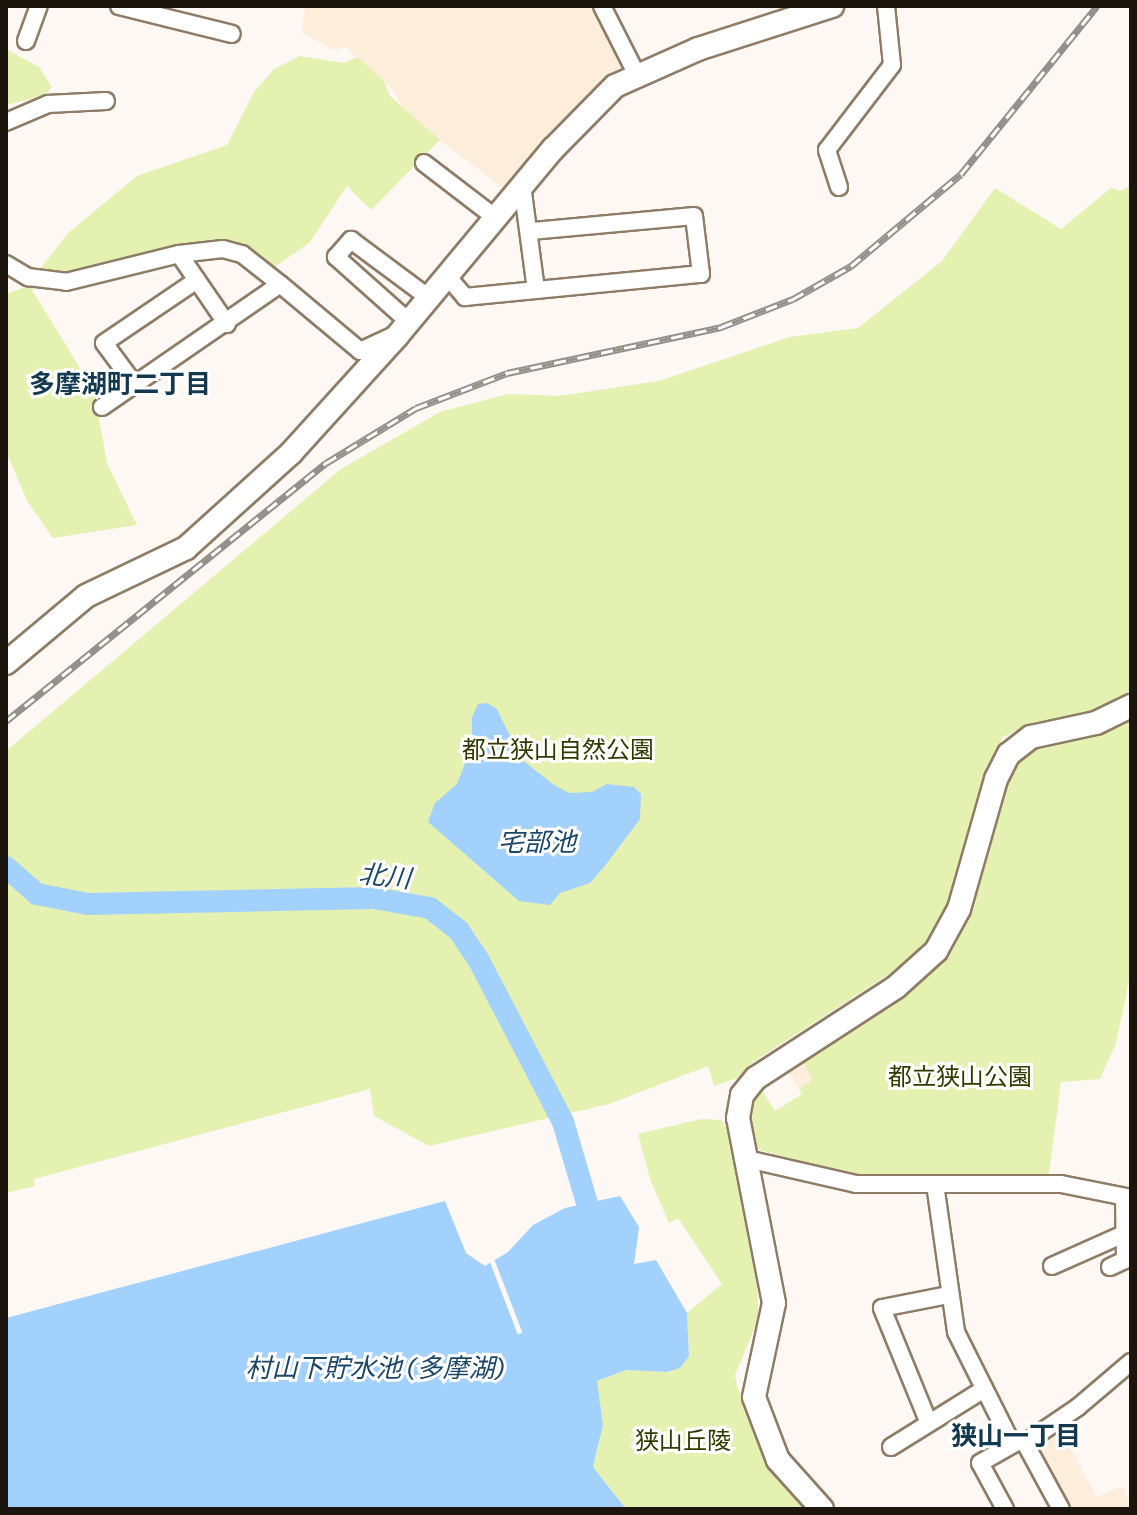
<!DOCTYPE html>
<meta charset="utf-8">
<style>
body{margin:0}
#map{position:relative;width:1137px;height:1515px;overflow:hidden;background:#fdf8f4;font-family:Commissioner,"Noto Sans JP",sans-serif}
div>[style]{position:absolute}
.built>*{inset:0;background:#fdeddb}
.green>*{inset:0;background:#e4f1b1}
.water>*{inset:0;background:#a2d1fd}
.pier>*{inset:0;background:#fdf8f4;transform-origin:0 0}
.river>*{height:22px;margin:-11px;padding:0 11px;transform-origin:11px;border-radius:11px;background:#a2d1fd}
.roads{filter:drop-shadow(2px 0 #8f7c67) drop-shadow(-2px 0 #8f7c67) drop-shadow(0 2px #8f7c67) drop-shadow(0 -2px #8f7c67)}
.street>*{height:16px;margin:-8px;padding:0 8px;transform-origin:8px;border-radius:8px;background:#fff}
.secondary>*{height:22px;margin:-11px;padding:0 11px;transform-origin:11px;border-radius:11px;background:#fff}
.rail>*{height:7px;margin-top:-3.5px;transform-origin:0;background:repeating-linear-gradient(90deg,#fff 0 12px,#96908a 0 24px);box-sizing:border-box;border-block:2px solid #96908a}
span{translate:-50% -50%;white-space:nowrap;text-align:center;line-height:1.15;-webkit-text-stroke:6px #fff;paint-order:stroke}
.park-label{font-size:24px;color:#333a00}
.neighbourhood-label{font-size:26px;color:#123950;font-weight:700}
.water-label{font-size:26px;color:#1c476b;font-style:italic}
.frame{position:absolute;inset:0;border:8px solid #1c150d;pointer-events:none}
</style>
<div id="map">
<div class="built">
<i style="clip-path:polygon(305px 6px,584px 6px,595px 11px,622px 66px,591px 91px,506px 190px,405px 114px,394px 90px,345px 47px,333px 50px,302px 32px)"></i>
<i style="clip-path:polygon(801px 1059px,813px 1080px,799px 1088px,786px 1069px)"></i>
<i style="clip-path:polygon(1062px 1431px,1096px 1497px,1123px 1486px,1131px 1509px,1070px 1509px,1037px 1449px,1039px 1442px)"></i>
</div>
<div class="green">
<i style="clip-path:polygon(6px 49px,39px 67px,52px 87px,44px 96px,6px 105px)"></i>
<i style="clip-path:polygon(300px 56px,344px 63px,357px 57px,384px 81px,390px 96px,440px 140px,371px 210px,347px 186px,310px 242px,271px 270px,224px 244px,61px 277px,32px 290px,94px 391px,107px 463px,137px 525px,53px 538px,27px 501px,6px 451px,6px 294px,26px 287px,68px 233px,137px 176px,227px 145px,254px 92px,274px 69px)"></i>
<i style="clip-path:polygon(1131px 185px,1131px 693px,1090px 713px,1031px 723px,1003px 737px,986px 769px,945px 911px,931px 936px,905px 964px,753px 1062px,737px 1078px,714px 1086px,708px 1066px,609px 1104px,429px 1146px,374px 1116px,370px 1089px,34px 1179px,35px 1186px,6px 1193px,6px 751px,341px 469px,440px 412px,508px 394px,559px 396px,659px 381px,790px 337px,858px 328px,942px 261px,995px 188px,1061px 229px,1111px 188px,1121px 191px)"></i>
<i style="clip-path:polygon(1131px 717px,1131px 967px,1125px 1002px,1115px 1046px,1100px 1079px,1061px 1082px,1049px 1174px,857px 1178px,756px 1149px,749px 1106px,760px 1087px,775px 1111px,802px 1094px,799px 1088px,813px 1080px,801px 1059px,913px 989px,952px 944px,970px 909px,1012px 767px,1039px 745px,1094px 735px)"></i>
<i style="clip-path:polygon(701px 1119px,721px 1120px,728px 1129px,755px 1259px,759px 1318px,735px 1375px,737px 1386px,764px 1457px,790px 1493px,809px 1509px,626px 1509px,593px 1467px,600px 1440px,597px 1381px,626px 1370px,667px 1372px,689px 1356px,687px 1313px,722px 1284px,678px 1218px,669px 1223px,650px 1179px,638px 1134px)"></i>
</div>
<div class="water">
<i style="clip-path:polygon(487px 703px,497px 709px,521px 759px,554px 785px,569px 793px,592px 792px,607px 784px,634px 787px,641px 794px,640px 819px,604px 867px,590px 883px,560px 893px,550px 905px,519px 901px,428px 822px,435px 803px,457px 784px,472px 746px,472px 717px,478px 704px)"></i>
<i style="clip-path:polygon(620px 1196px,639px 1227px,634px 1264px,656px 1260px,687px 1313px,689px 1356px,680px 1368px,667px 1372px,626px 1370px,597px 1381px,603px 1425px,593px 1467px,626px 1509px,6px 1509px,6px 1318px,445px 1201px,466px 1253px,485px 1266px,508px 1252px,533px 1225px,565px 1208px)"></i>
</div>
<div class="pier">
<i style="left:493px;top:1256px;width:82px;height:5px;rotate:69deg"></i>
</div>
<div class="river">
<i style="left:6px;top:867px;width:41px;rotate:41.1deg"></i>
<i style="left:37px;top:894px;width:52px;rotate:11.1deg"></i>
<i style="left:88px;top:904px;width:286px;rotate:-1.2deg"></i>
<i style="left:374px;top:898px;width:57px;rotate:10.1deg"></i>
<i style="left:430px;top:908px;width:37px;rotate:38deg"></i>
<i style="left:459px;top:931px;width:36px;rotate:56deg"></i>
<i style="left:479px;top:961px;width:182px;rotate:62.4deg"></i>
<i style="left:563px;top:1122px;width:84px;rotate:73.5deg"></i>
</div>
<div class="roads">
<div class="street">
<i style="left:119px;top:6px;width:116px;rotate:13.9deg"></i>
<i style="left:602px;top:6px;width:75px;rotate:63.1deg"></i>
<i style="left:26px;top:41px;width:37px;rotate:-70deg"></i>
<i style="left:6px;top:122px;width:46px;rotate:-23.2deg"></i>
<i style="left:48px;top:104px;width:58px;rotate:-3deg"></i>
<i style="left:424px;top:163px;width:91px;rotate:37.4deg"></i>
<i style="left:522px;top:185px;width:106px;rotate:82.4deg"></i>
<i style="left:839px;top:187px;width:39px;rotate:-108deg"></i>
<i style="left:827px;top:150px;width:107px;rotate:-52.6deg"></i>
<i style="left:892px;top:65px;width:59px;rotate:-95.8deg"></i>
<i style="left:179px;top:254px;width:85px;rotate:55.6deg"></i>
<i style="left:6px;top:264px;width:26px;rotate:31deg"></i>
<i style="left:28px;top:277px;width:38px;rotate:7deg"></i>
<i style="left:66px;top:282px;width:116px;rotate:-13.9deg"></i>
<i style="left:179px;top:254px;width:44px;rotate:-6.5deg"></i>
<i style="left:223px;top:249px;width:20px;rotate:15deg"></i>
<i style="left:242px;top:254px;width:48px;rotate:38.3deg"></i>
<i style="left:447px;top:276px;width:28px;rotate:49deg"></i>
<i style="left:465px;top:297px;width:237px;rotate:-5.6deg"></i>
<i style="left:701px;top:274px;width:58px;rotate:-96.9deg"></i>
<i style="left:694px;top:216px;width:164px;rotate:174.7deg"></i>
<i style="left:409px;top:322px;width:98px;rotate:-138.3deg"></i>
<i style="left:336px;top:257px;width:23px;rotate:-49deg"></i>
<i style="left:351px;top:240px;width:97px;rotate:36.6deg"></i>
<i style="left:135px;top:385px;width:52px;rotate:-126.4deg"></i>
<i style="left:104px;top:343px;width:112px;rotate:-34.1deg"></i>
<i style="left:102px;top:407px;width:216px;rotate:-34.6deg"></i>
<i style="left:280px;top:284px;width:104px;rotate:39.9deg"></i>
<i style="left:360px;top:351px;width:38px;rotate:-25deg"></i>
<i style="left:747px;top:1159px;width:112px;rotate:12.9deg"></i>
<i style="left:856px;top:1184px;width:205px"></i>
<i style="left:1061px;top:1184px;width:71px;rotate:11.3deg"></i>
<i style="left:935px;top:1184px;width:149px;rotate:81.9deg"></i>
<i style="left:956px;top:1332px;width:121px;rotate:63.4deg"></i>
<i style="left:1010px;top:1440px;width:15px;rotate:11deg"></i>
<i style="left:1025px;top:1443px;width:64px;rotate:-34.2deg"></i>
<i style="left:1078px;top:1407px;width:70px;rotate:-40.3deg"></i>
<i style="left:1052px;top:1266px;width:79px;rotate:-24deg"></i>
<i style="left:1110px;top:1267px;width:17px;rotate:-25deg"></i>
<i style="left:1125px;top:1260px;width:63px;rotate:-90.9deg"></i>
<i style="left:928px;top:1421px;width:122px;rotate:-112.2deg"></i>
<i style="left:882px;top:1308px;width:67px;rotate:-11.1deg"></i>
<i style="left:1025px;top:1443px;width:75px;rotate:61.4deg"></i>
<i style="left:891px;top:1447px;width:110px;rotate:-31.9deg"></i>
<i style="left:1005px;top:1509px;width:52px;rotate:-118.5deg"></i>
<i style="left:980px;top:1463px;width:40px;rotate:-29.7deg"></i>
</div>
<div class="secondary">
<i style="left:6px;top:663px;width:104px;rotate:-39.9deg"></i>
<i style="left:86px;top:596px;width:111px;rotate:-25.6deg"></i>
<i style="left:186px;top:548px;width:142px;rotate:-42.1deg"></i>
<i style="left:291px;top:453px;width:158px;rotate:-47.8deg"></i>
<i style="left:397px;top:336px;width:244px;rotate:-50.2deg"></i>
<i style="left:553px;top:149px;width:88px;rotate:-45.5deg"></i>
<i style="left:615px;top:86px;width:91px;rotate:-24deg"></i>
<i style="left:698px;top:49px;width:141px;rotate:-17.8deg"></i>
<i style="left:822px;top:1509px;width:66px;rotate:-131.9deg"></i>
<i style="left:778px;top:1460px;width:67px;rotate:-110.9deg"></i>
<i style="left:754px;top:1397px;width:96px;rotate:-78deg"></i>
<i style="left:774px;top:1303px;width:188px;rotate:-101deg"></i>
<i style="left:738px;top:1118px;width:23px;rotate:-80deg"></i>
<i style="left:742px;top:1095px;width:22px;rotate:-51deg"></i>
<i style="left:756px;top:1078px;width:167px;rotate:-33deg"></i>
<i style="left:896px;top:987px;width:54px;rotate:-42deg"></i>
<i style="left:936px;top:951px;width:48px;rotate:-61.3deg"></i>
<i style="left:959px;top:909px;width:135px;rotate:-74.1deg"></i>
<i style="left:996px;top:779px;width:28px;rotate:-63deg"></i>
<i style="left:1009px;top:754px;width:28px;rotate:-38deg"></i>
<i style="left:1031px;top:737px;width:66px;rotate:-12.2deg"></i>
<i style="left:1096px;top:723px;width:39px;rotate:-26deg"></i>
</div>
</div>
<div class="rail">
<i style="left:6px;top:721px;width:411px;rotate:-38.9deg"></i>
<i style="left:326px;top:463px;width:105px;rotate:-31.4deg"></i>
<i style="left:416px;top:408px;width:97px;rotate:-21deg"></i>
<i style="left:507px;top:373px;width:219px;rotate:-12.1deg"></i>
<i style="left:721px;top:327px;width:77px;rotate:-21.3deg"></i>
<i style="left:793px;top:299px;width:67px;rotate:-29.6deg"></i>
<i style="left:851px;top:266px;width:143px;rotate:-39.9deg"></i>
<i style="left:961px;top:174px;width:216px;rotate:-51deg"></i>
</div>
<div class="park-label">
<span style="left:558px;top:749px">都立狭山自然公園</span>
<span style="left:960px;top:1076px">都立狭山公園</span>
<span style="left:683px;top:1440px">狭山丘陵</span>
</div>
<div class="neighbourhood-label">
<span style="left:120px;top:383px">多摩湖町二丁目</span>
<span style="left:1016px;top:1435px">狭山一丁目</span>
</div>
<div class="water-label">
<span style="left:537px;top:841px">宅部池</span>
<span style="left:385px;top:875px;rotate:6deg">北川</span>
<span style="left:375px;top:1367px">村山下貯水池 (多摩湖)</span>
</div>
<div class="frame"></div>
</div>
